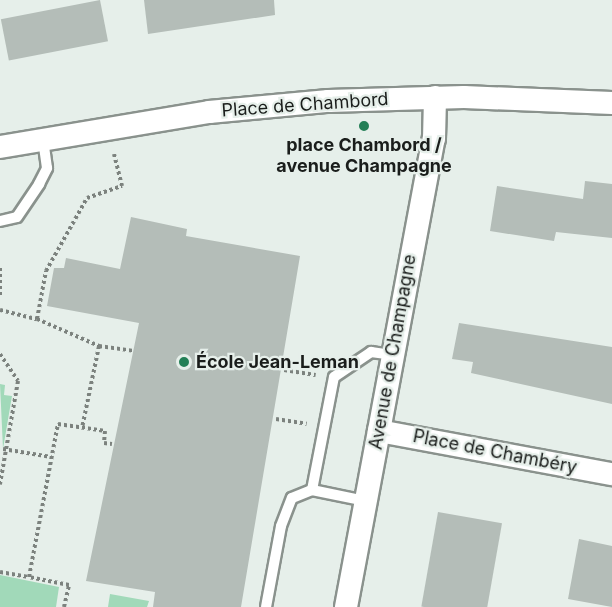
<!DOCTYPE html>
<meta charset="utf-8">
<style>
body{margin:0}
#map{position:relative;width:612px;height:607px;overflow:hidden;background:#e6efea;font-family:Inter,sans-serif}
div>[style]{position:absolute}
.green>*{inset:0;background:#a1d9b9}
.building>*{inset:0;background:#b4bdb8;transform-origin:0 0}
.path>*{height:4px;margin-top:-2px;transform-origin:0;background:repeating-linear-gradient(90deg,#7c827e 0 3px,transparent 0 6px)}
.roads{filter:drop-shadow(2px 0 #8a928d) drop-shadow(-2px 0 #8a928d) drop-shadow(0 2px #8a928d) drop-shadow(0 -2px #8a928d)}
.service>*{height:10px;margin:-5px;padding:0 5px;transform-origin:5px;border-radius:5px;background:#fff}
.minor>*{height:22px;margin:-11px;padding:0 11px;transform-origin:11px;border-radius:11px;background:#fff}
.dots>*{width:16px;height:16px;translate:-50% -50%;box-sizing:border-box;border:3px solid #e6efea;border-radius:50%}
span{translate:-50% -50%;white-space:nowrap;text-align:center;line-height:1.15;-webkit-text-stroke:4.5px #e6efea;paint-order:stroke}
.street-label{font-size:18px;color:#1a1d1b}
.poi-label{font-size:18px;color:#1a1d1b;font-weight:700}
.left{translate:0 -50%;text-align:left}
</style>
<div id="map">
<div class="green">
<i style="clip-path:polygon(0 384px,5px 385px,4px 395px,12px 396px,3px 449px)"></i>
<i style="clip-path:polygon(0 575px,59px 587px,56px 607px,0 607px)"></i>
<i style="clip-path:polygon(110px 594px,149px 601px,147px 607px,108px 607px)"></i>
</div>
<div class="building">
<i style="left:100px;top:0;width:42px;height:101px;rotate:79deg"></i>
<i style="clip-path:polygon(144px 0,274px 0,275px 15px,148px 34px)"></i>
<i style="clip-path:polygon(585px 181px,612px 184px,612px 238px,556px 232px,554px 241px,490px 231px,497px 186px,583px 199px)"></i>
<i style="clip-path:polygon(131px 217px,187px 229px,186px 236px,300px 256px,241px 607px,153px 607px,155px 592px,86px 581px,139px 323px,47px 306px,54px 268px,64px 268px,66px 258px,120px 269px)"></i>
<i style="clip-path:polygon(459px 323px,612px 347px,612px 404px,471px 373px,473px 362px,452px 359px)"></i>
<i style="left:438px;top:512px;width:65px;height:96px;rotate:10deg"></i>
<i style="clip-path:polygon(579px 539px,612px 546px,612px 607px,568px 599px)"></i>
</div>
<div class="path">
<i style="left:0;top:268px;width:30px;rotate:90deg"></i>
<i style="left:0;top:310px;width:38px;rotate:14deg"></i>
<i style="left:37px;top:319px;width:68px;rotate:23.5deg"></i>
<i style="left:99px;top:346px;width:84px;rotate:101.7deg"></i>
<i style="left:37px;top:319px;width:49px;rotate:-79.4deg"></i>
<i style="left:46px;top:271px;width:84px;rotate:-60.7deg"></i>
<i style="left:87px;top:198px;width:37px;rotate:-19deg"></i>
<i style="left:122px;top:186px;width:33px;rotate:-104deg"></i>
<i style="left:99px;top:346px;width:35px;rotate:8deg"></i>
<i style="left:0;top:354px;width:32px;rotate:56deg"></i>
<i style="left:18px;top:381px;width:105px;rotate:99.9deg"></i>
<i style="left:284px;top:370px;width:32px;rotate:9deg"></i>
<i style="left:276px;top:419px;width:31px;rotate:9deg"></i>
<i style="left:3px;top:449px;width:49px;rotate:9.5deg"></i>
<i style="left:0;top:572px;width:29px;rotate:10deg"></i>
<i style="left:64px;top:607px;width:23px;rotate:-77deg"></i>
<i style="left:69px;top:585px;width:41px;rotate:-168.7deg"></i>
<i style="left:29px;top:577px;width:156px;rotate:-79.3deg"></i>
<i style="left:58px;top:424px;width:48px;rotate:8.5deg"></i>
<i style="left:105px;top:431px;width:12px;rotate:95deg"></i>
<i style="left:104px;top:443px;width:8px;rotate:7deg"></i>
</div>
<div class="roads">
<div class="service">
<i style="left:0;top:221px;width:17px;rotate:-13deg"></i>
<i style="left:17px;top:217px;width:40px;rotate:-56deg"></i>
<i style="left:39px;top:184px;width:18px;rotate:-63deg"></i>
<i style="left:47px;top:168px;width:29px;rotate:-98deg"></i>
<i style="left:312px;top:490px;width:115px;rotate:-79deg"></i>
<i style="left:334px;top:377px;width:45px;rotate:-34deg"></i>
<i style="left:371px;top:352px;width:21px;rotate:8deg"></i>
<i style="left:266px;top:607px;width:82px;rotate:-79.5deg"></i>
<i style="left:281px;top:526px;width:30px;rotate:-69deg"></i>
<i style="left:292px;top:498px;width:22px;rotate:-22deg"></i>
<i style="left:312px;top:490px;width:54px;rotate:11.7deg"></i>
</div>
<div class="minor">
<i style="left:0;top:147px;width:212px;rotate:-9.5deg"></i>
<i style="left:209px;top:112px;width:120px;rotate:-5.3deg"></i>
<i style="left:328px;top:101px;width:136px;rotate:-1.7deg"></i>
<i style="left:464px;top:97px;width:148px;rotate:2.3deg"></i>
<i style="left:379px;top:431px;width:237px;rotate:10.5deg"></i>
<i style="left:346px;top:607px;width:476px;rotate:-79.4deg"></i>
<i style="left:434px;top:139px;width:42px;rotate:-88.6deg"></i>
</div>
</div>
<div class="dots">
<i style="left:364px;top:126px;background:#237f56"></i>
<i style="left:184px;top:362px;background:#237f56"></i>
</div>
<div class="street-label">
<span style="left:305px;top:105px;rotate:-4deg">Place de Chambord</span>
<span style="left:393px;top:352px;rotate:-80deg">Avenue de Champagne</span>
<span style="left:495px;top:452px;rotate:11deg">Place de Chambéry</span>
</div>
<div class="poi-label">
<span style="left:364px;top:156px">place Chambord /<br>avenue Champagne</span>
<span class="left" style="left:196px;top:362px">École Jean-Leman</span>
</div>
</div>
